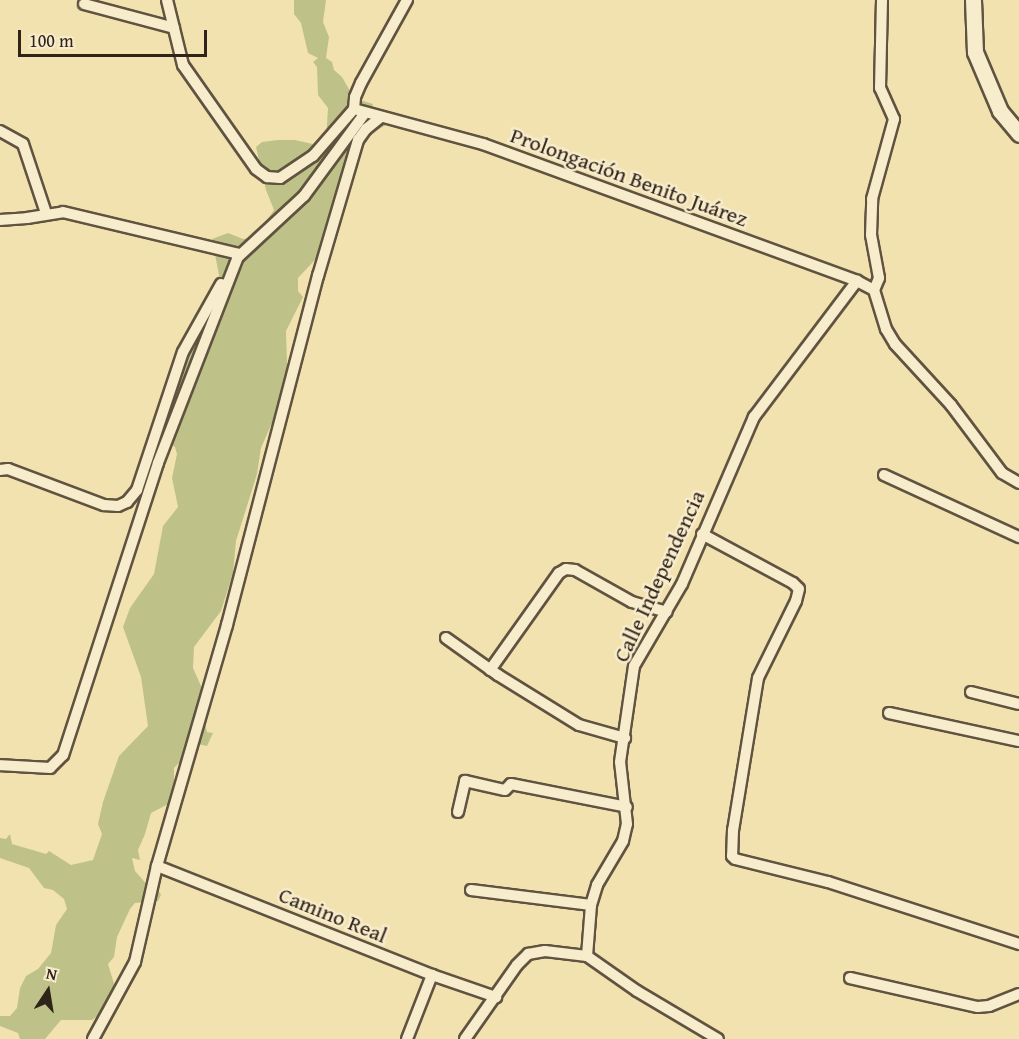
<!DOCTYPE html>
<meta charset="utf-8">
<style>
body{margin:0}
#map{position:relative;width:1019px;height:1039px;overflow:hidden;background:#f2e2b0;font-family:"Gentium Book Plus",serif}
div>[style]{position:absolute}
.green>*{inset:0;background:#bec288}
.roads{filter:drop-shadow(2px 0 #605340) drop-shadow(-2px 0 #605340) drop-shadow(0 2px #605340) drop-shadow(0 -2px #605340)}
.minor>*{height:10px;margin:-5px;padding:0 5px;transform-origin:5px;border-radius:5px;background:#f7eccc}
.secondary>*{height:15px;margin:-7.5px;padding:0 7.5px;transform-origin:7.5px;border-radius:7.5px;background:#f7eccc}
span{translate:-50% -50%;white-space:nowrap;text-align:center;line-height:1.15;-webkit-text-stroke:5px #f7eccc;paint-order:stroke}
.street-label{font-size:22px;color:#30231a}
.north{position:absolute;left:18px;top:961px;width:60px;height:60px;-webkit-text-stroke:4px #f7eccc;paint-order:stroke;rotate:12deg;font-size:16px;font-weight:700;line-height:24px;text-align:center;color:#30231a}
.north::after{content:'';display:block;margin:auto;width:21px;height:27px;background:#30231a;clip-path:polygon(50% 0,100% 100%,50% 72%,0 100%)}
.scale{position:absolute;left:18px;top:30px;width:189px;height:27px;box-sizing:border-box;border:3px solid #30231a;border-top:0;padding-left:8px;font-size:18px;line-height:21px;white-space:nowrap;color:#30231a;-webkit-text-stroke:4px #f7eccc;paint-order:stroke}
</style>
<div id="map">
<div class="green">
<i style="clip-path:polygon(294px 0,326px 0,323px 22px,329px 37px,326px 58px,332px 62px,334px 70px,342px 77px,354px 98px,373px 104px,371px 112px,386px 121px,386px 125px,370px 134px,361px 145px,334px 201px,327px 247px,298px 278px,298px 291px,303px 297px,286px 331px,288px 396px,271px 425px,261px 448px,257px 474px,236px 541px,233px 573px,221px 611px,194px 647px,193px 668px,201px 686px,202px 711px,207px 732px,213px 733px,207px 746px,197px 744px,174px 768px,174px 801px,151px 813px,145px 834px,138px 850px,140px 860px,132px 858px,135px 871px,149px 887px,157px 888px,161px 895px,158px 901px,135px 903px,130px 909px,117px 937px,114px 957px,108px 964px,115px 987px,102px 1013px,92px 1020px,61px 1020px,45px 1039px,20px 1039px,18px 1033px,0 1026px,0 1016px,10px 1016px,17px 1008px,20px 988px,26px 976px,38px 969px,51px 953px,56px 925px,67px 909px,64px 899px,53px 890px,44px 888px,29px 868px,0 858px,0 838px,6px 839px,10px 834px,12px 844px,46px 854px,49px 851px,71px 865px,93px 860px,102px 834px,98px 824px,103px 802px,119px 756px,148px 726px,141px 677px,123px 627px,130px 608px,154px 574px,163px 526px,178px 507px,172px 478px,177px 454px,175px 447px,168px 442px,161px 404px,165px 389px,173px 366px,212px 299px,219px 275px,212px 239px,228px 233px,243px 239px,251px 238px,253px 232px,259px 231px,274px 210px,266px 190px,256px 147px,262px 142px,278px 140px,295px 140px,317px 145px,326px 140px,328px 108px,318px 95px,317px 67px,313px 62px,318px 58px,308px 53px,301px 23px,294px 14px)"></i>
</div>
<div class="roads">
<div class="minor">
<i style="left:167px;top:0;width:67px;rotate:76.2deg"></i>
<i style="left:183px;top:65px;width:127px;rotate:54.9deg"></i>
<i style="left:256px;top:169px;width:14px;rotate:36deg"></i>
<i style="left:267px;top:177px;width:13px;rotate:4deg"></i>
<i style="left:280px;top:178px;width:40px;rotate:-34deg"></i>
<i style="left:313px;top:156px;width:62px;rotate:-48.9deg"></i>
<i style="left:354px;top:109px;width:134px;rotate:15.2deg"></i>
<i style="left:483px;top:144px;width:398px;rotate:20.1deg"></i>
<i style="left:857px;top:281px;width:19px;rotate:28deg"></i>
<i style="left:84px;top:4px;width:93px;rotate:14.9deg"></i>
<i style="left:354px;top:109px;width:12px;rotate:-85deg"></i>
<i style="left:355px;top:97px;width:15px;rotate:-67deg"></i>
<i style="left:361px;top:83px;width:95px;rotate:-61deg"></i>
<i style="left:0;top:131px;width:26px;rotate:29deg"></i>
<i style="left:23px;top:144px;width:73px;rotate:71.6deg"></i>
<i style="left:0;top:220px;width:27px;rotate:-4deg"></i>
<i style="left:27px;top:218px;width:36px;rotate:-9deg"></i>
<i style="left:63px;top:212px;width:181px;rotate:13.4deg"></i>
<i style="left:239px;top:254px;width:224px;rotate:111.2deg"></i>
<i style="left:158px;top:463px;width:307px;rotate:108deg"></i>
<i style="left:63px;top:755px;width:18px;rotate:135deg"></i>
<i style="left:50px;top:768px;width:50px;rotate:-176.6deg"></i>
<i style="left:237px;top:258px;width:91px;rotate:-42.8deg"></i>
<i style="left:304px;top:196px;width:103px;rotate:-53.7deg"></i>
<i style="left:874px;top:290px;width:13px;rotate:-67deg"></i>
<i style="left:879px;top:278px;width:44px;rotate:-100.5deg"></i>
<i style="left:871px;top:235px;width:36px;rotate:-88deg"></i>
<i style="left:872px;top:199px;width:83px;rotate:-74.6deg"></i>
<i style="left:894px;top:119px;width:34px;rotate:-114deg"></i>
<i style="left:880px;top:88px;width:88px;rotate:-88.7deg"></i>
<i style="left:874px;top:290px;width:41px;rotate:72.9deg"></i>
<i style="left:886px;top:329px;width:17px;rotate:59deg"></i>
<i style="left:895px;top:344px;width:83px;rotate:47.4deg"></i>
<i style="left:951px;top:405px;width:85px;rotate:53.1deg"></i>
<i style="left:1002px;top:473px;width:20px;rotate:30deg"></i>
<i style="left:0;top:470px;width:8px;rotate:-7deg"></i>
<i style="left:8px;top:469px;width:103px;rotate:20.6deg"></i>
<i style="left:104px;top:505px;width:14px;rotate:4deg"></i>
<i style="left:118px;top:506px;width:10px;rotate:-24deg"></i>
<i style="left:127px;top:502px;width:16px;rotate:-50deg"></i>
<i style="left:137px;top:490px;width:145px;rotate:-71.6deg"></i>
<i style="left:183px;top:352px;width:78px;rotate:-60.8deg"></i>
<i style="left:884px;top:475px;width:149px;rotate:24.7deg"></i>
<i style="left:702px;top:534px;width:103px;rotate:28.3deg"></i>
<i style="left:793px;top:583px;width:8px;rotate:45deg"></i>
<i style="left:799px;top:589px;width:12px;rotate:104deg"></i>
<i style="left:796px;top:601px;width:86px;rotate:116.3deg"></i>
<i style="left:758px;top:678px;width:154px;rotate:99.3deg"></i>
<i style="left:733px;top:830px;width:26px;rotate:92deg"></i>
<i style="left:732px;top:856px;width:4px;rotate:45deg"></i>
<i style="left:735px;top:859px;width:96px;rotate:13.9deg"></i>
<i style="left:828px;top:882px;width:201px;rotate:18deg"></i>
<i style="left:446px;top:638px;width:64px;rotate:35.4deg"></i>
<i style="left:498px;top:675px;width:95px;rotate:31.7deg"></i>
<i style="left:579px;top:725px;width:48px;rotate:15.8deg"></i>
<i style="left:490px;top:670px;width:119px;rotate:-54.6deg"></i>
<i style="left:559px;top:573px;width:8px;rotate:-30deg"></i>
<i style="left:566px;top:569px;width:9px;rotate:6deg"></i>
<i style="left:575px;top:570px;width:65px;rotate:29.3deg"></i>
<i style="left:632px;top:602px;width:36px;rotate:16deg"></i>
<i style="left:971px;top:692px;width:49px;rotate:14deg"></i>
<i style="left:889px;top:713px;width:133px;rotate:12.2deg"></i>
<i style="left:458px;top:812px;width:32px;rotate:-77deg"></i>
<i style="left:465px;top:781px;width:41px;rotate:12.7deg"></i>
<i style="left:505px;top:790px;width:8px;rotate:-45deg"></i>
<i style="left:511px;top:784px;width:118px;rotate:11.2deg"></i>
<i style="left:157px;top:866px;width:296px;rotate:21.6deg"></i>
<i style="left:432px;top:975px;width:68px;rotate:19deg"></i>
<i style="left:471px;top:890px;width:121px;rotate:7.1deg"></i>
<i style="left:587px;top:956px;width:51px;rotate:-85.5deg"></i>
<i style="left:591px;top:905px;width:21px;rotate:-73deg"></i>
<i style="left:597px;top:885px;width:51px;rotate:-59.4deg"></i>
<i style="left:623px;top:841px;width:17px;rotate:-77deg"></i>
<i style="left:627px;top:824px;width:62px;rotate:-96.4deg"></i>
<i style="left:620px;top:762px;width:97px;rotate:-81.7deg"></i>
<i style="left:634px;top:666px;width:95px;rotate:-59.7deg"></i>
<i style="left:682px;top:584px;width:182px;rotate:-66.7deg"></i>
<i style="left:754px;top:417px;width:171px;rotate:-52.9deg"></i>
<i style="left:850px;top:978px;width:131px;rotate:12.8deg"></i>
<i style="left:978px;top:1007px;width:11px;rotate:-5deg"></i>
<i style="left:989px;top:1006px;width:32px;rotate:-22deg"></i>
<i style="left:93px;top:1039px;width:88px;rotate:-61.4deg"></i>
<i style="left:135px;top:962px;width:98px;rotate:-77.1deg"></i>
<i style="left:157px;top:866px;width:251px;rotate:-73.8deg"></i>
<i style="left:227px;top:625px;width:361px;rotate:-75.4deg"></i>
<i style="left:318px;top:276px;width:142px;rotate:-73.6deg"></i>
<i style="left:358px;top:140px;width:14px;rotate:-54deg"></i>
<i style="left:366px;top:129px;width:19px;rotate:-39deg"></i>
<i style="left:407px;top:1039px;width:69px;rotate:-68.7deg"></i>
<i style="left:465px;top:1039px;width:90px;rotate:-54.9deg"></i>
<i style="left:517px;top:965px;width:16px;rotate:-45deg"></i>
<i style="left:528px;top:954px;width:17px;rotate:-10deg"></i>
<i style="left:545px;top:951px;width:42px;rotate:6.8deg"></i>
<i style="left:587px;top:956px;width:61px;rotate:35deg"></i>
<i style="left:637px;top:991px;width:94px;rotate:30.7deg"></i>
</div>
<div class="secondary">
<i style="left:973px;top:0;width:52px;rotate:87.8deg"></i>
<i style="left:975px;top:52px;width:64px;rotate:67deg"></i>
<i style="left:1000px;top:111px;width:30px;rotate:50deg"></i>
</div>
</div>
<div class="street-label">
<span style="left:629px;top:177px;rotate:20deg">Prolongación Benito Juárez</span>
<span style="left:659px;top:576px;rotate:-65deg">Calle Independencia</span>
<span style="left:333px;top:915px;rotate:22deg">Camino Real</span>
</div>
<div class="north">N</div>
<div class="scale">100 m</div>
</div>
